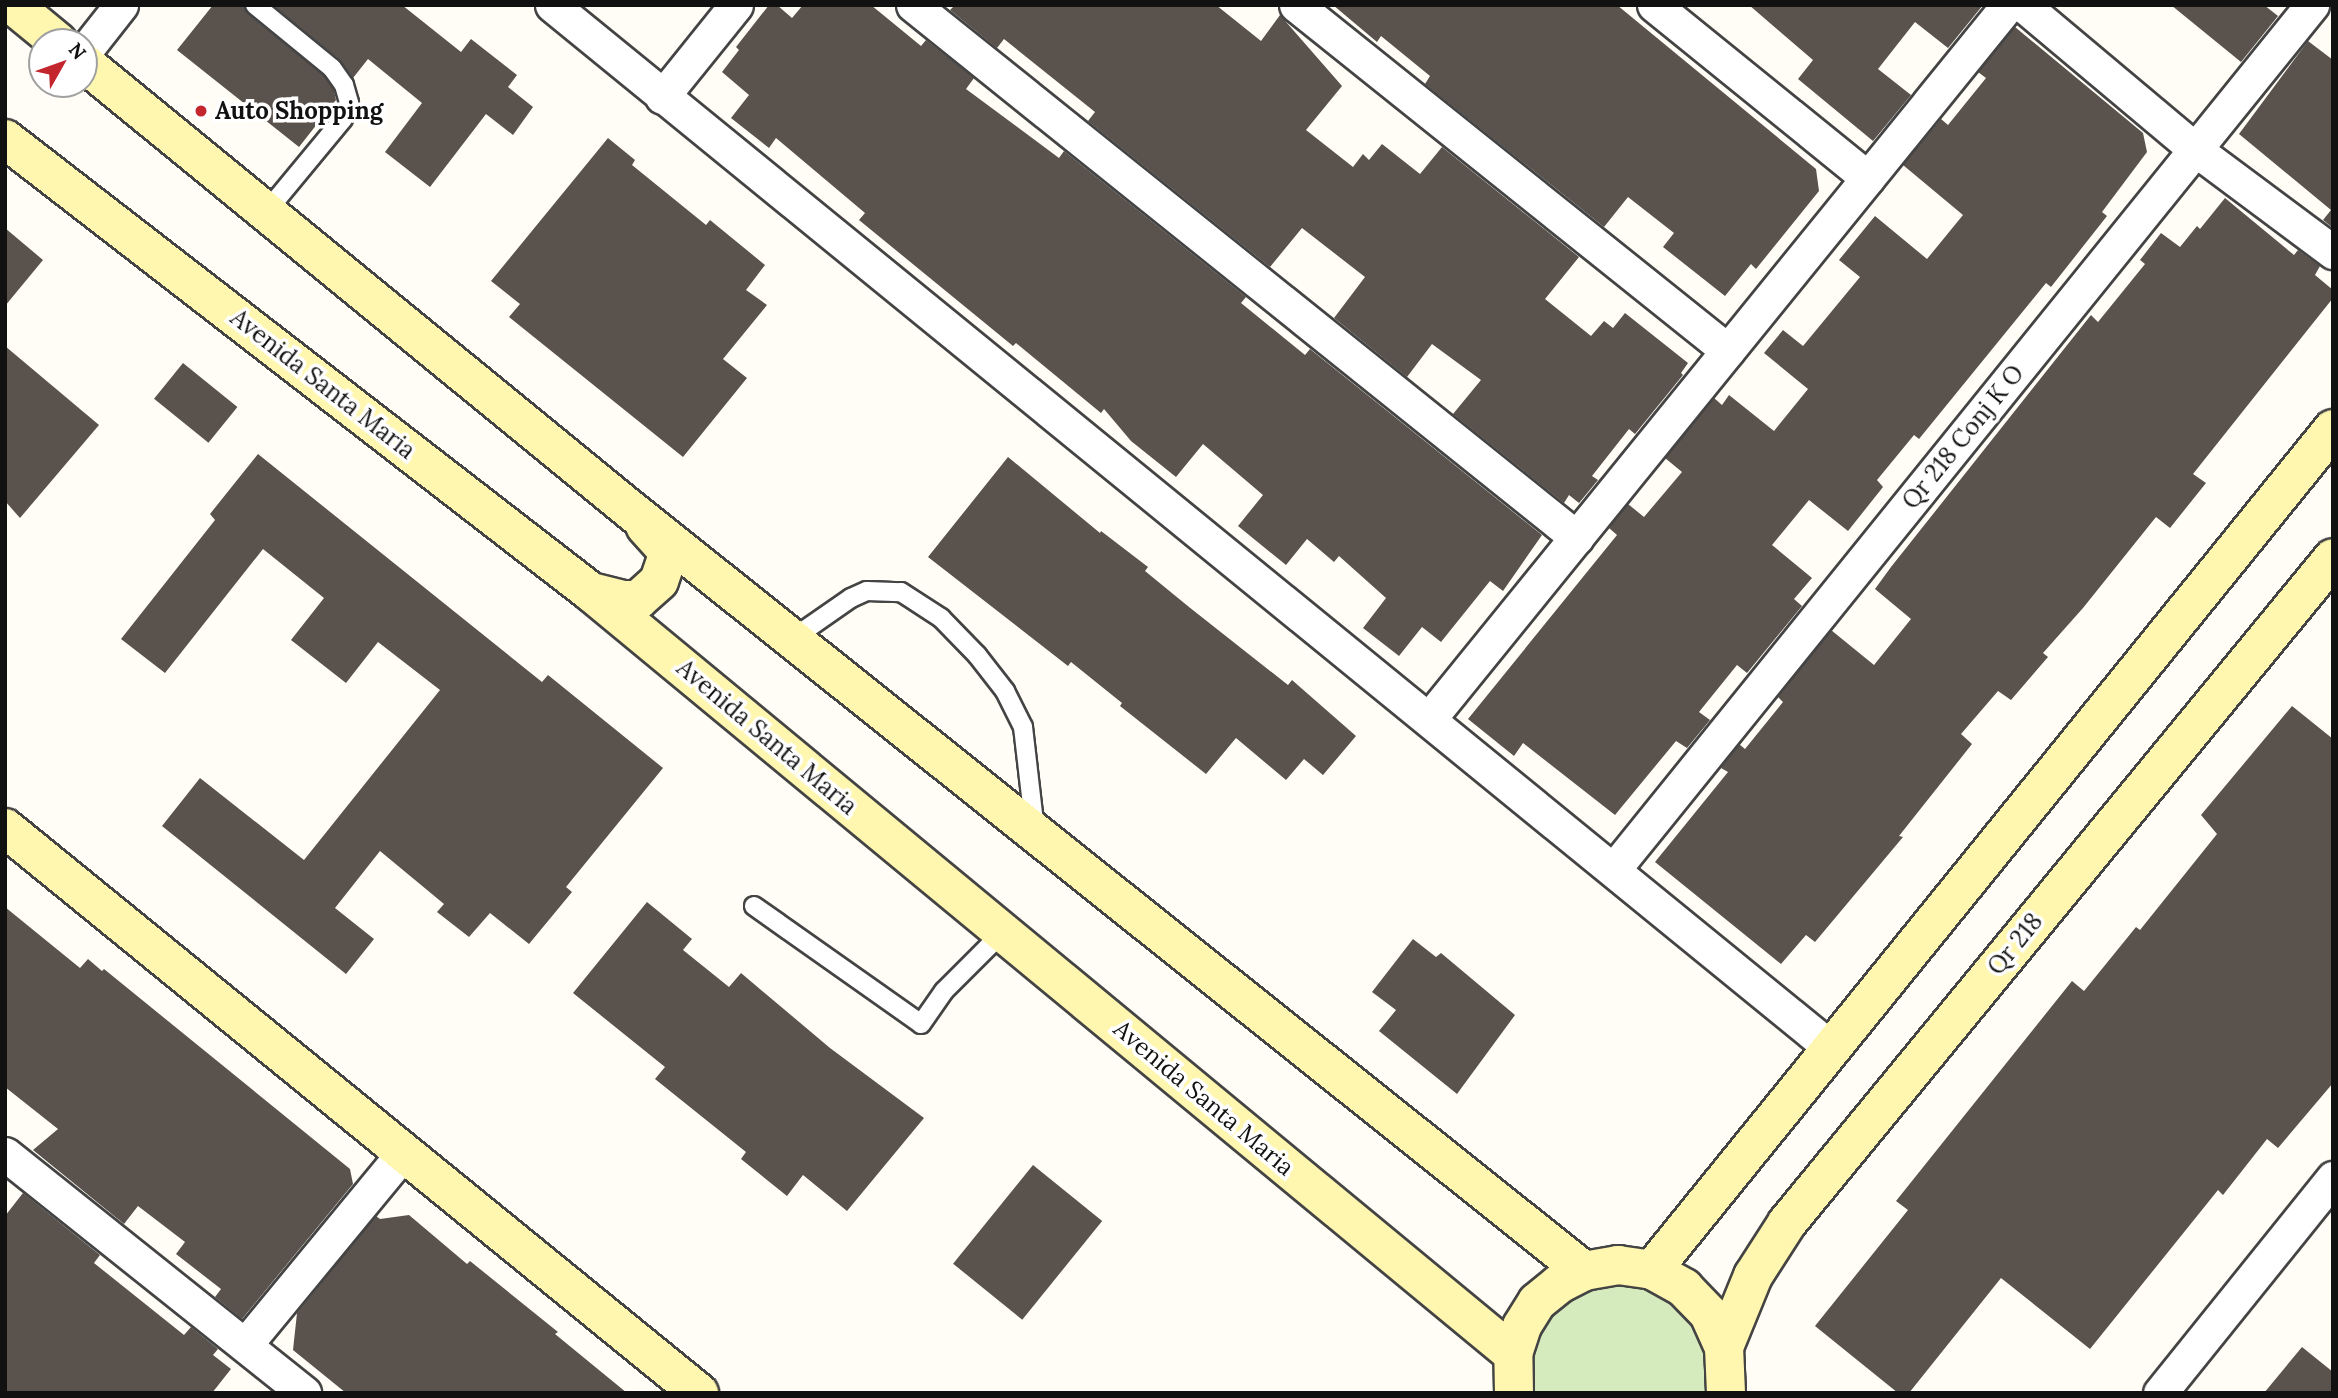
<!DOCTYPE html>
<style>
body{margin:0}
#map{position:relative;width:2338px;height:1398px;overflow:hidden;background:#fffdf5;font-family:Lora,serif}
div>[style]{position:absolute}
.green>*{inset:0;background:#d5ebbd}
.building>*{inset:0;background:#5a524d;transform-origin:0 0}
.roads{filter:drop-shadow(2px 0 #444) drop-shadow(-2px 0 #444) drop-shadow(0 2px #444) drop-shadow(0 -2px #444)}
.lane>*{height:18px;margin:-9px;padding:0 9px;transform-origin:9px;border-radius:9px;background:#fff}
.street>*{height:33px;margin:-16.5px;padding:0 16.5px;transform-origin:16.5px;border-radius:16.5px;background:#fff}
.secondary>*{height:38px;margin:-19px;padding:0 19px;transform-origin:19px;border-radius:19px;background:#fff6b0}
.dots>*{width:19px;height:19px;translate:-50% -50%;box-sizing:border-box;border:4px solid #fff;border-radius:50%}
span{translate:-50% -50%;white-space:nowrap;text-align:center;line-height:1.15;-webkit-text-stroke:7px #fff;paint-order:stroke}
.poi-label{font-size:24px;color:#111;font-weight:700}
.left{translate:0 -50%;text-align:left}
.street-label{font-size:24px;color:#111}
.frame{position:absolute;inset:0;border:7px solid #111;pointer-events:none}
.north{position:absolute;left:28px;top:28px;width:70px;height:70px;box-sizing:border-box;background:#fff;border:2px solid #a0a0a0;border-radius:50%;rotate:50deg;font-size:19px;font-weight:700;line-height:28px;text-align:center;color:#111}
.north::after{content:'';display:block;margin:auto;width:24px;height:32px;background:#c4262e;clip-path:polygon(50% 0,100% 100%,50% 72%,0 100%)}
</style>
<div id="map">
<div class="green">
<i style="clip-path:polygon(1617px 1283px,1640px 1286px,1662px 1295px,1681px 1308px,1695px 1327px,1704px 1348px,1708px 1371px,1706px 1393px,1533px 1393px,1530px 1373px,1533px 1350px,1542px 1329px,1555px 1310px,1573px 1296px,1595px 1287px)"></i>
</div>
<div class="building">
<i style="clip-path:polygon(213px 5px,244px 5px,248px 14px,324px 76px,334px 90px,336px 100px,299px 147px,177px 50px)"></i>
<i style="clip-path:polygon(273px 5px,402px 5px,461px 52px,471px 39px,517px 75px,508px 87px,533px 107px,513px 135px,486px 114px,430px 187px,385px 152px,422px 103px,368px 59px,353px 78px,339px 59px)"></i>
<i style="clip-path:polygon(769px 5px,777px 5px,792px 18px,803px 5px,871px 5px,921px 46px,926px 40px,974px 78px,966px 89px,1059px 158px,1064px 151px,1246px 297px,1241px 303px,1305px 355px,1310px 349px,1542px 535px,1503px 591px,1490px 581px,1441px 642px,1422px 627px,1399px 656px,1363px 628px,1386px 598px,1339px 556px,1334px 562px,1307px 539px,1286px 565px,1238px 526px,1263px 495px,1203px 444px,1176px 477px,1131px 441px,1104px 409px,1101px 413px,1016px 343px,1013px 346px,859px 220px,865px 213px,776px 138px,769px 148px,731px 118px,749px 95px,722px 72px,739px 50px,736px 47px)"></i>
<i style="clip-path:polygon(955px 5px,1216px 5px,1261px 41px,1280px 15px,1342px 86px,1306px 130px,1353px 167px,1363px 154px,1369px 160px,1382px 144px,1420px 174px,1442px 147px,1579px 257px,1545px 299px,1591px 336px,1604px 321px,1613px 328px,1625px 313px,1688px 363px,1681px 373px,1683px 375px,1635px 434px,1629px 429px,1592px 476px,1598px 480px,1579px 503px,1569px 495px,1564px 503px,1453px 414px,1481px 380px,1432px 344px,1407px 377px,1334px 318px,1365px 277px,1302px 228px,1270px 267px,1088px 121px,1095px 112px,1004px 39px,997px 48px,950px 10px)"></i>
<i style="clip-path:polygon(1333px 5px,1617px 5px,1816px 169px,1819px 191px,1756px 269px,1751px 264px,1725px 296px,1663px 247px,1674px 233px,1628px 197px,1604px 227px,1425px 84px,1430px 76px,1381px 36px,1377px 42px)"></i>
<i style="clip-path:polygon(1749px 5px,1983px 5px,1948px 48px,1915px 22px,1878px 69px,1911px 95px,1873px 141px,1798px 79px,1813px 60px)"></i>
<i style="clip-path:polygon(2171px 5px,2264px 5px,2278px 16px,2241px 62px)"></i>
<i style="clip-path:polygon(2015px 27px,2143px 133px,2147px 152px,2102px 212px,2107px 216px,2051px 287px,2046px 283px,1919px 439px,1914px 435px,1877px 480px,1883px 487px,1848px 531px,1809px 500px,1772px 545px,1812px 578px,1794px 599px,1802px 606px,1747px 673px,1737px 665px,1699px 712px,1710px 720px,1687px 748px,1676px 741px,1615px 815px,1523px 743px,1514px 756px,1468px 719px,1617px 535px,1609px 528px,1628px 504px,1644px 517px,1682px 472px,1665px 458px,1714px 398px,1722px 405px,1729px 395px,1774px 431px,1808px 389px,1764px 353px,1783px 330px,1803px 346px,1860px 277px,1839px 260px,1875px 216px,1927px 259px,1963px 215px,1903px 165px,1941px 119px,1948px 125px,1986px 78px,1978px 72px)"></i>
<i style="clip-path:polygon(2308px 41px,2333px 60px,2333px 228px,2323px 220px,2331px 210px,2239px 134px)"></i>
<i style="clip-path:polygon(608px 138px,635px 160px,632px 165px,706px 225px,710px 220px,765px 265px,746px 290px,767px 305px,723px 359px,747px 378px,683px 457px,509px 317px,520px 304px,491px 281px)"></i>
<i style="clip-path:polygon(2225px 198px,2294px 255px,2298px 250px,2320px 266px,2315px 275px,2333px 290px,2333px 298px,2193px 474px,2206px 483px,2170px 528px,2156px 517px,2083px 608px,2043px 653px,2048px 657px,2011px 700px,1998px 691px,1961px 734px,1972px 744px,1899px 836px,1903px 837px,1815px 942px,1806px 935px,1781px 964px,1655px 862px,1728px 772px,1721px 768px,1739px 744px,1745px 749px,1783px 702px,1778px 697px,1831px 630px,1874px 665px,1911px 619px,1875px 589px,1891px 567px,2091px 315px,2098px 322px,2145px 264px,2140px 260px,2161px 233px,2180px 247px,2197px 226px,2200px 229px)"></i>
<i style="clip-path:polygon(5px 228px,43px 260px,5px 306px)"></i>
<i style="clip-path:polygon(5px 346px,99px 425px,20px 518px,5px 501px)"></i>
<i style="left:183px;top:363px;width:70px;height:46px;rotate:39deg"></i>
<i style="clip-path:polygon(258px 454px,542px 682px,548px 675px,663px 768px,566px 887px,572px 892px,529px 944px,490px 913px,469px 937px,437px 912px,444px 904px,380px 851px,335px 908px,374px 939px,346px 974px,162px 826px,200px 778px,304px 860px,440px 690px,378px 642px,346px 683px,291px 640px,324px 598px,263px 549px,165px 673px,121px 639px,215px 520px,210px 514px)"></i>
<i style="clip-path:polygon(1008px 457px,1100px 533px,1101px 531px,1148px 567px,1145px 571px,1189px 607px,1288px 685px,1292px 680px,1356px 736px,1323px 775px,1304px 759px,1286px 780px,1236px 738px,1206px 774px,1120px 706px,1122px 703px,1071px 662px,1068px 666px,928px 557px)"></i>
<i style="clip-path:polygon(2292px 706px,2333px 739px,2333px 1083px,2278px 1148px,2267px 1139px,2223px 1195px,2218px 1190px,2090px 1349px,2001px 1278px,1909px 1393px,1898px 1393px,1815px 1326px,1908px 1210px,1896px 1201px,2072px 981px,2084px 991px,2136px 927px,2140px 930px,2217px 834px,2201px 815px)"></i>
<i style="clip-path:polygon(647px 902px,692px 939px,683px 950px,729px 987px,741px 973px,830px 1048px,924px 1118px,847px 1211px,803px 1175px,787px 1196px,741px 1159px,746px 1152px,655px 1079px,665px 1067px,573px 993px)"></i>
<i style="clip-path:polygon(5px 907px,80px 968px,88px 959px,102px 971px,104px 969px,350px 1169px,353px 1184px,242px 1319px,215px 1297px,221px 1289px,176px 1254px,185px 1242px,138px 1206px,124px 1224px,33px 1150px,58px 1129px,5px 1087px)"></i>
<i style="clip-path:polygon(1413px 939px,1436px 957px,1441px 953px,1515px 1015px,1457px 1094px,1379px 1031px,1396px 1010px,1372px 992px)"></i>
<i style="left:1033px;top:1165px;width:89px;height:127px;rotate:39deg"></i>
<i style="clip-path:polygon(23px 1193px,100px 1255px,94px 1263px,184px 1335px,191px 1327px,218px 1349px,213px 1355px,231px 1369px,212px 1393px,5px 1393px,5px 1216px)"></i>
<i style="clip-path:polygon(409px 1215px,467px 1264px,470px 1261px,558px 1332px,555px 1334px,627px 1393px,346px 1393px,293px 1350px,297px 1313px,376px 1216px,380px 1219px)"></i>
<i style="clip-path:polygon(2302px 1347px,2333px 1372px,2333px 1393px,2264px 1393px)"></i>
</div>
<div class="roads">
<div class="lane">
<i style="left:255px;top:5px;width:99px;rotate:39.3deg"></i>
<i style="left:332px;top:68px;width:21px;rotate:55deg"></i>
<i style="left:344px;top:85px;width:19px;rotate:74deg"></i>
<i style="left:349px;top:103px;width:17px;rotate:111deg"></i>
<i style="left:343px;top:119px;width:121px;rotate:129.6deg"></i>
<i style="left:792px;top:639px;width:72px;rotate:-34.8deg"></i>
<i style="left:851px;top:598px;width:17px;rotate:-24deg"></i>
<i style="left:867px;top:591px;width:34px;rotate:2deg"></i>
<i style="left:901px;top:592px;width:48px;rotate:33deg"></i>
<i style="left:941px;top:618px;width:52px;rotate:45.8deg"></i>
<i style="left:977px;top:655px;width:46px;rotate:52.1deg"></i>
<i style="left:1005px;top:691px;width:40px;rotate:63.4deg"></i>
<i style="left:1023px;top:727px;width:104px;rotate:83.4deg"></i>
<i style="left:754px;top:906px;width:204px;rotate:35.2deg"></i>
<i style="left:921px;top:1024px;width:40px;rotate:-55.1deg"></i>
<i style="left:944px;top:991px;width:83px;rotate:-45deg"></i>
</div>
<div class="street">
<i style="left:552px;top:5px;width:1652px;rotate:39.2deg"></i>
<i style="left:913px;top:5px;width:851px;rotate:38.75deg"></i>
<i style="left:1296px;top:5px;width:553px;rotate:38.69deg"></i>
<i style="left:1654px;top:5px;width:275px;rotate:39deg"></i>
<i style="left:2023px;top:5px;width:226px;rotate:40deg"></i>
<i style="left:2196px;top:150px;width:171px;rotate:36.7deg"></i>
<i style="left:84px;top:52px;width:60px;rotate:-51.8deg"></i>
<i style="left:662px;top:97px;width:118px;rotate:-51.2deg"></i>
<i style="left:1429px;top:719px;width:919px;rotate:-50.96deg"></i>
<i style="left:1614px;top:869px;width:1111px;rotate:-51.07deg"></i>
<i style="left:5px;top:1154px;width:383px;rotate:38.6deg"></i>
<i style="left:245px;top:1345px;width:250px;rotate:-50.5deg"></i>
<i style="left:2160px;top:1393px;width:276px;rotate:-51.2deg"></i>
</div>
<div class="secondary">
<i style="left:13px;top:5px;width:58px;rotate:39.4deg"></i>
<i style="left:84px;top:63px;width:709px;rotate:39.28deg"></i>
<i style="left:633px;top:512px;width:1217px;rotate:38.59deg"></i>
<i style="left:5px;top:139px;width:741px;rotate:37.71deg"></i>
<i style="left:591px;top:592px;width:1196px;rotate:39.57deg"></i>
<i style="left:591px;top:592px;width:33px;rotate:14deg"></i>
<i style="left:623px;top:600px;width:15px"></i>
<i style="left:638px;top:600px;width:28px;rotate:-42deg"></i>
<i style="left:659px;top:581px;width:24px;rotate:-71deg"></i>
<i style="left:667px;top:558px;width:11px;rotate:-105deg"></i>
<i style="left:664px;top:547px;width:28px;rotate:-132deg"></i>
<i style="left:5px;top:828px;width:895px;rotate:39.15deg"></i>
<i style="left:1652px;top:1270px;width:1082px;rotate:-51deg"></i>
<i style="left:1724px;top:1347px;width:77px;rotate:-67.8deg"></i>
<i style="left:1753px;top:1276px;width:63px;rotate:-57.3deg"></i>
<i style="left:1787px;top:1223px;width:860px;rotate:-50.61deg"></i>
<i style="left:1514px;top:1393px;width:39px;rotate:-91deg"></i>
<i style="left:1513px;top:1354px;width:29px;rotate:-72deg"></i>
<i style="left:1522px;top:1326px;width:28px;rotate:-58deg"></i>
<i style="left:1537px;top:1302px;width:28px;rotate:-39deg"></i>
<i style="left:1559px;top:1284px;width:28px;rotate:-27deg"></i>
<i style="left:1584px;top:1271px;width:35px;rotate:-10deg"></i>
<i style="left:1618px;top:1265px;width:34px;rotate:8deg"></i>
<i style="left:1652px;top:1270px;width:37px;rotate:29deg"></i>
<i style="left:1684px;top:1288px;width:36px;rotate:46deg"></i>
<i style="left:1709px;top:1314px;width:36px;rotate:66deg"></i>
<i style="left:1724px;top:1347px;width:46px;rotate:87.5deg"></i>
</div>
</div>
<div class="dots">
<i style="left:201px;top:111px;background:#c4262e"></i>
</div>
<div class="poi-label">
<span class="left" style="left:215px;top:111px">Auto Shopping</span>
</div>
<div class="street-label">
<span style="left:323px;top:384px;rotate:38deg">Avenida Santa Maria</span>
<span style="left:1963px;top:437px;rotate:-51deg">Qr 218 Conj K O</span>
<span style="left:767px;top:737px;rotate:40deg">Avenida Santa Maria</span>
<span style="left:2015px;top:944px;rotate:-51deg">Qr 218</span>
<span style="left:1204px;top:1098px;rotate:40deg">Avenida Santa Maria</span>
</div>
<div class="frame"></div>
<div class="north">N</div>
</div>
